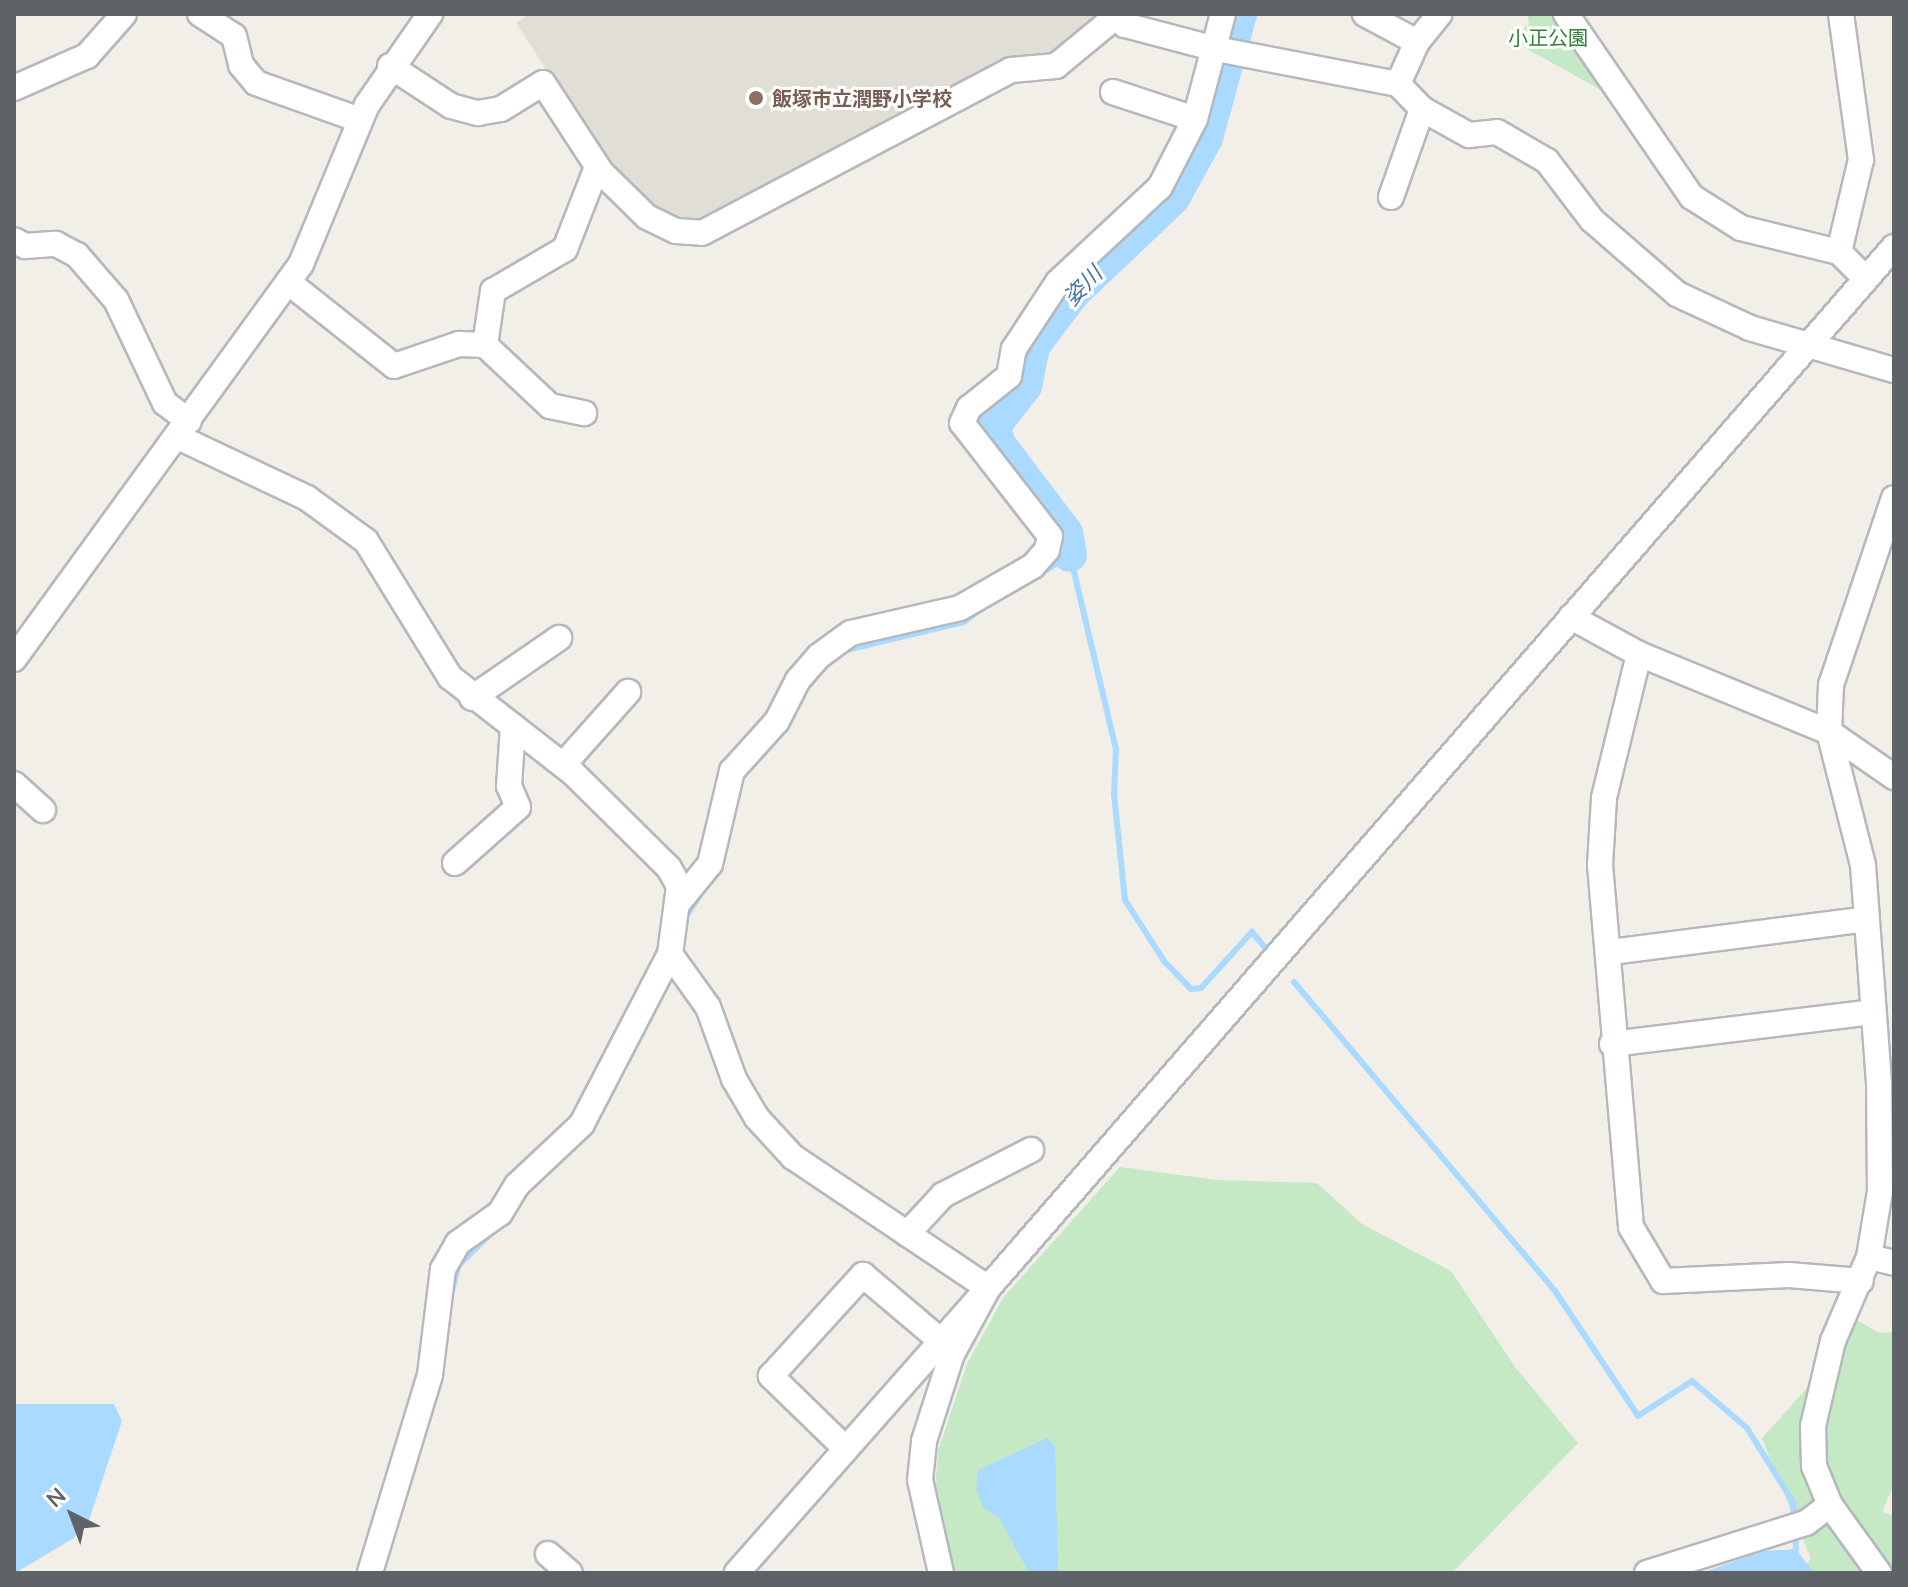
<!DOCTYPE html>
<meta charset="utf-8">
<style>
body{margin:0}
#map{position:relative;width:1908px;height:1587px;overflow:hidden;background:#f1efe8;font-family:Mulish,"Noto Sans JP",sans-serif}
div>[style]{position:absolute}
.education>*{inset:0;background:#e1ded6}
.green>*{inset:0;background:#c5e8c5}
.water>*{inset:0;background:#aadaff}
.stream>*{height:6px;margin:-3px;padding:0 3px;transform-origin:3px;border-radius:3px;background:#aadaff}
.river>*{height:34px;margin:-17px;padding:0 17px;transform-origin:17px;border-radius:17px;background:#aadaff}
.roads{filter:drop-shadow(2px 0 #b5b8bc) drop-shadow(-2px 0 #b5b8bc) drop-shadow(0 2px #b5b8bc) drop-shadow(0 -2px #b5b8bc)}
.minor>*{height:24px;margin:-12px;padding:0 12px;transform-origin:12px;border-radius:12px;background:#fff}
.dots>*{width:22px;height:22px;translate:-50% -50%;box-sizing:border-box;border:4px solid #fff;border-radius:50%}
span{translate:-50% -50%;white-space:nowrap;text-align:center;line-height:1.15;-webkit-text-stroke:6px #fff;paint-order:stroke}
.park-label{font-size:20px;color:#348238}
.education-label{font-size:20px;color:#785e54;font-weight:700}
.left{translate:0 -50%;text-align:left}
.water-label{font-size:22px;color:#4174aa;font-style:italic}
.frame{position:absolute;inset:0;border:16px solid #5f6368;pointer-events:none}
.north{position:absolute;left:32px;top:1475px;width:80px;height:80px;-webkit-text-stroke:6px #fff;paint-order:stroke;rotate:318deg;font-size:22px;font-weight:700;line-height:32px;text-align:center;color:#5f6368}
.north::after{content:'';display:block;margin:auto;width:28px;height:36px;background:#5f6368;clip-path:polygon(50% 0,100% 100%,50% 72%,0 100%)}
</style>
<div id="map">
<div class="education">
<i style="clip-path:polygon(529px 14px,1102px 14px,1084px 24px,1066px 50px,706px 225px,664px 218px,604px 158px,516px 23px)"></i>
</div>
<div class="green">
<i style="clip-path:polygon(1527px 14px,1557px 14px,1608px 94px,1511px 40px,1529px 24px)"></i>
<i style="clip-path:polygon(1120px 1167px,1217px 1180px,1317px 1183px,1362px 1224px,1451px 1271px,1515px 1367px,1578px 1443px,1452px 1573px,953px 1573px,935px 1490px,938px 1451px,967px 1364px,1003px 1298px)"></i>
<i style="clip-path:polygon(1855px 1319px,1879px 1333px,1894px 1332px,1894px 1484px,1882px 1512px,1894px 1516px,1894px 1573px,1797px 1573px,1811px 1559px,1762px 1438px,1843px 1348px)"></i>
</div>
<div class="water">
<i style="clip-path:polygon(14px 1404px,114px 1404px,122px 1421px,89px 1520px,74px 1538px,15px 1573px)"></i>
<i style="clip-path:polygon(1047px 1438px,1055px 1446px,1058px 1573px,1029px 1573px,1000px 1519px,983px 1507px,976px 1489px,978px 1470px)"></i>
<i style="clip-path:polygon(1796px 1549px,1814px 1573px,1701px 1573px,1764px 1551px)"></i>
</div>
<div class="stream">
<i style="left:1019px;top:587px;width:60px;rotate:-32.1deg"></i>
<i style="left:1070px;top:555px;width:199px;rotate:76.7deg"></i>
<i style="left:1116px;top:749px;width:45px;rotate:92.5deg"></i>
<i style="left:1114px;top:794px;width:107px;rotate:84.1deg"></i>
<i style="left:1125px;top:900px;width:72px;rotate:57.4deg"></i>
<i style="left:1164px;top:961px;width:39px;rotate:46deg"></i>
<i style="left:1191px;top:989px;width:10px;rotate:-6deg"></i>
<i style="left:1201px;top:988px;width:76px;rotate:-47.7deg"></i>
<i style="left:1252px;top:932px;width:25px;rotate:50deg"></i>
<i style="left:846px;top:650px;width:121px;rotate:-13.3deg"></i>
<i style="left:964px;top:622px;width:23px;rotate:-38deg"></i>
<i style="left:684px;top:920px;width:32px;rotate:-58deg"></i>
<i style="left:1294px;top:982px;width:404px;rotate:49.8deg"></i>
<i style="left:1555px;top:1291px;width:150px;rotate:56.4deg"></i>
<i style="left:1638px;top:1416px;width:64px;rotate:-32.9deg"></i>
<i style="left:1692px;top:1381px;width:72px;rotate:40.5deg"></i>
<i style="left:1747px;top:1428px;width:87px;rotate:58.1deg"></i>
<i style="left:1793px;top:1502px;width:20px;rotate:87deg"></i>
<i style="left:637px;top:1042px;width:59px;rotate:-63deg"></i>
<i style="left:451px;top:1295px;width:30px;rotate:-76deg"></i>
<i style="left:458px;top:1266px;width:47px;rotate:-45deg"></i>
<i style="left:1795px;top:1533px;width:16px;rotate:86deg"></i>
<i style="left:388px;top:1551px;width:141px;rotate:-73.1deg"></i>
</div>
<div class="river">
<i style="left:1070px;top:555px;width:22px;rotate:-100deg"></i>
<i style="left:1066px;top:533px;width:113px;rotate:-127.1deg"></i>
<i style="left:998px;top:443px;width:17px;rotate:-103deg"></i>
<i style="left:994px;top:426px;width:51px;rotate:-52.2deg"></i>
<i style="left:1025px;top:386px;width:41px;rotate:-78.7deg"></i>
<i style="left:1033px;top:346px;width:66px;rotate:-53deg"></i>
<i style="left:1073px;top:293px;width:138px;rotate:-43.5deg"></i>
<i style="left:1173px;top:198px;width:68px;rotate:-61.2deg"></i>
<i style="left:1206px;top:138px;width:129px;rotate:-74.7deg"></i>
</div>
<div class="roads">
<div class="minor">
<i style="left:200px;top:14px;width:40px;rotate:32.9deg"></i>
<i style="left:234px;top:36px;width:30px;rotate:76deg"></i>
<i style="left:241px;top:65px;width:23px;rotate:50deg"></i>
<i style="left:256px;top:83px;width:110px;rotate:19.6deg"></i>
<i style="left:1365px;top:14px;width:59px;rotate:28.3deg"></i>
<i style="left:1566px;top:14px;width:222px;rotate:55.5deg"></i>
<i style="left:1692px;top:197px;width:58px;rotate:32.3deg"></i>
<i style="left:1741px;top:228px;width:101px;rotate:13.8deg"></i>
<i style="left:1839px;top:252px;width:38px;rotate:45deg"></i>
<i style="left:1118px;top:17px;width:11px;rotate:49deg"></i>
<i style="left:1125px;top:25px;width:94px;rotate:14.8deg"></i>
<i style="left:1216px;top:49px;width:185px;rotate:10.9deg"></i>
<i style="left:1398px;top:84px;width:35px;rotate:46deg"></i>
<i style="left:1422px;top:109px;width:54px;rotate:29deg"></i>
<i style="left:1469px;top:135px;width:28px;rotate:-6deg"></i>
<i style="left:1497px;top:132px;width:58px;rotate:30.1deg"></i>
<i style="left:1547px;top:161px;width:74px;rotate:52.7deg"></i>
<i style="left:1592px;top:220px;width:113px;rotate:41deg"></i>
<i style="left:1677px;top:294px;width:81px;rotate:25deg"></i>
<i style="left:1750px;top:328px;width:150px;rotate:16.3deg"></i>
<i style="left:390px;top:66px;width:73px;rotate:33.3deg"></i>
<i style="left:451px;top:106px;width:28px;rotate:15deg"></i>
<i style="left:478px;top:113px;width:23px;rotate:-10deg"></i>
<i style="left:501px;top:109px;width:49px;rotate:-31.8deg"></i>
<i style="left:543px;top:83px;width:106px;rotate:56.9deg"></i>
<i style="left:601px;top:172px;width:64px;rotate:44.4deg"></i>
<i style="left:647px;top:217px;width:32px;rotate:26deg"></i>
<i style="left:676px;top:231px;width:26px;rotate:4deg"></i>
<i style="left:702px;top:233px;width:349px;rotate:-27.8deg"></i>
<i style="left:1011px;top:70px;width:45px;rotate:-5.1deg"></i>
<i style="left:1056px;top:66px;width:82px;rotate:-39.5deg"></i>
<i style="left:1398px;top:84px;width:46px;rotate:-65.7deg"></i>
<i style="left:1417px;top:42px;width:36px;rotate:-51deg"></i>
<i style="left:14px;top:88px;width:80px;rotate:-23.7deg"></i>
<i style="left:87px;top:56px;width:56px;rotate:-48.6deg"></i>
<i style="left:1113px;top:92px;width:86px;rotate:18.2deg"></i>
<i style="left:1391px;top:197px;width:93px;rotate:-70.6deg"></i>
<i style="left:14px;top:240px;width:13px;rotate:29deg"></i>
<i style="left:25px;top:246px;width:31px;rotate:-4deg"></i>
<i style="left:56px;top:244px;width:24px;rotate:28deg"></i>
<i style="left:77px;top:255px;width:60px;rotate:49.1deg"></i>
<i style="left:116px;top:300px;width:114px;rotate:64.6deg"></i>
<i style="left:165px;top:403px;width:30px;rotate:37deg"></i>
<i style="left:1839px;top:252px;width:95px;rotate:-76.6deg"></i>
<i style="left:1861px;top:160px;width:147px;rotate:-97.8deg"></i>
<i style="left:288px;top:282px;width:135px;rotate:38.4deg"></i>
<i style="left:394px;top:366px;width:69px;rotate:-18.7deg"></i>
<i style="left:459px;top:344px;width:26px;rotate:2deg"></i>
<i style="left:485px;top:345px;width:55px;rotate:-81.6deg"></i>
<i style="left:493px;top:291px;width:83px;rotate:-30.3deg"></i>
<i style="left:565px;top:249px;width:88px;rotate:-68.7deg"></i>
<i style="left:485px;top:345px;width:89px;rotate:43.2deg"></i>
<i style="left:550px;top:406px;width:35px;rotate:12deg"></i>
<i style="left:178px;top:437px;width:143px;rotate:25.3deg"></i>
<i style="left:307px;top:498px;width:73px;rotate:36.1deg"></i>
<i style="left:366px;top:541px;width:160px;rotate:58.3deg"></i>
<i style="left:450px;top:677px;width:156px;rotate:38deg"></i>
<i style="left:573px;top:773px;width:135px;rotate:44.7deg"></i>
<i style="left:669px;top:868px;width:21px;rotate:61deg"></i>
<i style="left:679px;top:886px;width:69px;rotate:97.5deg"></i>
<i style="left:670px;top:954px;width:191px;rotate:117.4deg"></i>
<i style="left:582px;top:1124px;width:89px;rotate:136.8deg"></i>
<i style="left:517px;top:1185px;width:33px;rotate:121deg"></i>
<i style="left:500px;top:1213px;width:52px;rotate:144.5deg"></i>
<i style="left:458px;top:1243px;width:30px;rotate:120deg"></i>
<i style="left:443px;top:1269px;width:107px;rotate:97deg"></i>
<i style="left:430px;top:1375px;width:207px;rotate:106.9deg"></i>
<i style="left:1571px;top:617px;width:77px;rotate:28.6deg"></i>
<i style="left:1639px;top:654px;width:205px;rotate:22.3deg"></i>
<i style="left:1829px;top:732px;width:79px;rotate:34.7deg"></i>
<i style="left:1639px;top:654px;width:148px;rotate:103.7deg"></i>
<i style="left:1604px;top:798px;width:67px;rotate:93.4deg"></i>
<i style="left:1600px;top:865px;width:363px;rotate:85.1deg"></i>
<i style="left:1631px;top:1227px;width:63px;rotate:59.3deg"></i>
<i style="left:1663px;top:1281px;width:126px;rotate:-2.7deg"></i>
<i style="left:1789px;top:1275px;width:72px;rotate:4.8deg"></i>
<i style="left:14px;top:659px;width:488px;rotate:-54deg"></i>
<i style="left:301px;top:264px;width:172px;rotate:-67.5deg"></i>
<i style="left:367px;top:105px;width:111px;rotate:-55.3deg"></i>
<i style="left:472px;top:698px;width:106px;rotate:-34.6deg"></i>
<i style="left:563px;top:765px;width:98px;rotate:-48.3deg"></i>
<i style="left:14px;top:784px;width:39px;rotate:42deg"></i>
<i style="left:455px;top:863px;width:84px;rotate:-41.6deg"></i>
<i style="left:518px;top:807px;width:23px;rotate:-113deg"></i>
<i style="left:509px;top:786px;width:60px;rotate:-86.2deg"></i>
<i style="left:679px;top:902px;width:49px;rotate:-50.8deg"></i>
<i style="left:710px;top:864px;width:96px;rotate:-76.7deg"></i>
<i style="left:732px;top:771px;width:67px;rotate:-48deg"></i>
<i style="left:777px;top:721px;width:46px;rotate:-62.9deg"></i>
<i style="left:798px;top:680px;width:32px;rotate:-49deg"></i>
<i style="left:819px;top:656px;width:39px;rotate:-36deg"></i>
<i style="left:851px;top:633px;width:112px;rotate:-12.9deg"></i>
<i style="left:960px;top:608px;width:84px;rotate:-29.9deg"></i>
<i style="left:1033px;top:566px;width:21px;rotate:-49deg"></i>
<i style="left:1047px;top:550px;width:14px;rotate:-78deg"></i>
<i style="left:1050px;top:536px;width:143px;rotate:-127.9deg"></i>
<i style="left:962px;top:423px;width:17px;rotate:-65deg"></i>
<i style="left:969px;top:408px;width:51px;rotate:-38.7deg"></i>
<i style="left:1009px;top:376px;width:27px;rotate:-80deg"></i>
<i style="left:1014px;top:349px;width:80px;rotate:-56.7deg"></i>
<i style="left:1058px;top:282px;width:139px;rotate:-43deg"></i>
<i style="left:1160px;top:187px;width:76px;rotate:-62.8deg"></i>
<i style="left:1195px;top:119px;width:109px;rotate:-75.1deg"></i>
<i style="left:1611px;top:952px;width:258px;rotate:-7.3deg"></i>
<i style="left:670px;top:954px;width:65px;rotate:54.4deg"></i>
<i style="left:708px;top:1007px;width:77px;rotate:70.1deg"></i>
<i style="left:734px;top:1079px;width:45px;rotate:59.5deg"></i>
<i style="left:757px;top:1118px;width:53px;rotate:47.3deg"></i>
<i style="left:793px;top:1157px;width:235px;rotate:33.9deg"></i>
<i style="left:988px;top:1288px;width:380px;rotate:131.4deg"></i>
<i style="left:1612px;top:1044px;width:262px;rotate:-7deg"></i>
<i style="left:907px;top:1234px;width:53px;rotate:-47.3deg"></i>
<i style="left:943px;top:1195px;width:99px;rotate:-27.1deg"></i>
<i style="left:1869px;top:1257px;width:26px;rotate:13deg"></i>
<i style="left:846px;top:1449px;width:105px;rotate:-135.8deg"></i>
<i style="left:771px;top:1376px;width:137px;rotate:-47.7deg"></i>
<i style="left:863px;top:1275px;width:102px;rotate:40.2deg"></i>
<i style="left:548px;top:1554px;width:29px;rotate:41deg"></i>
<i style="left:941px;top:1573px;width:95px;rotate:-102.7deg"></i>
<i style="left:920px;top:1480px;width:39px;rotate:-84deg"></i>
<i style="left:924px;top:1441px;width:91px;rotate:-72.2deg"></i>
<i style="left:952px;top:1354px;width:75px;rotate:-61.4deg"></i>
<i style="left:988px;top:1288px;width:1380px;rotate:-48.97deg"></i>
<i style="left:1647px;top:1573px;width:167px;rotate:-17.5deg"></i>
<i style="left:1806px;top:1523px;width:30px;rotate:-37deg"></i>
<i style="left:1879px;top:1573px;width:84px;rotate:-125.8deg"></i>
<i style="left:1830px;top:1505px;width:42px;rotate:-112.3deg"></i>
<i style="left:1814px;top:1466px;width:40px;rotate:-91.4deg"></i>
<i style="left:1813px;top:1426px;width:87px;rotate:-76.8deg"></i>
<i style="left:1833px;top:1341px;width:91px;rotate:-66.8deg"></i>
<i style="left:1869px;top:1257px;width:67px;rotate:-80.5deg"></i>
<i style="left:1880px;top:1191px;width:108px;rotate:-90.5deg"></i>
<i style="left:1879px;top:1083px;width:219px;rotate:-94.2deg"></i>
<i style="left:1863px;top:865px;width:137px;rotate:-104.3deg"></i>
<i style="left:1829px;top:732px;width:47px;rotate:-87.6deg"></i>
<i style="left:1831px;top:685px;width:197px;rotate:-71.4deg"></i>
</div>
</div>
<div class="dots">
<i style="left:756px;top:98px;background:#8d6e63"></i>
</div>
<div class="park-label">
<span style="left:1548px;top:37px">小正公園</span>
</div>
<div class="education-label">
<span class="left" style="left:772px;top:98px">飯塚市立潤野小学校</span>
</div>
<div class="water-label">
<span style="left:1083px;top:286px;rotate:-46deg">姿川</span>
</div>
<div class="frame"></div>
<div class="north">N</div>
</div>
